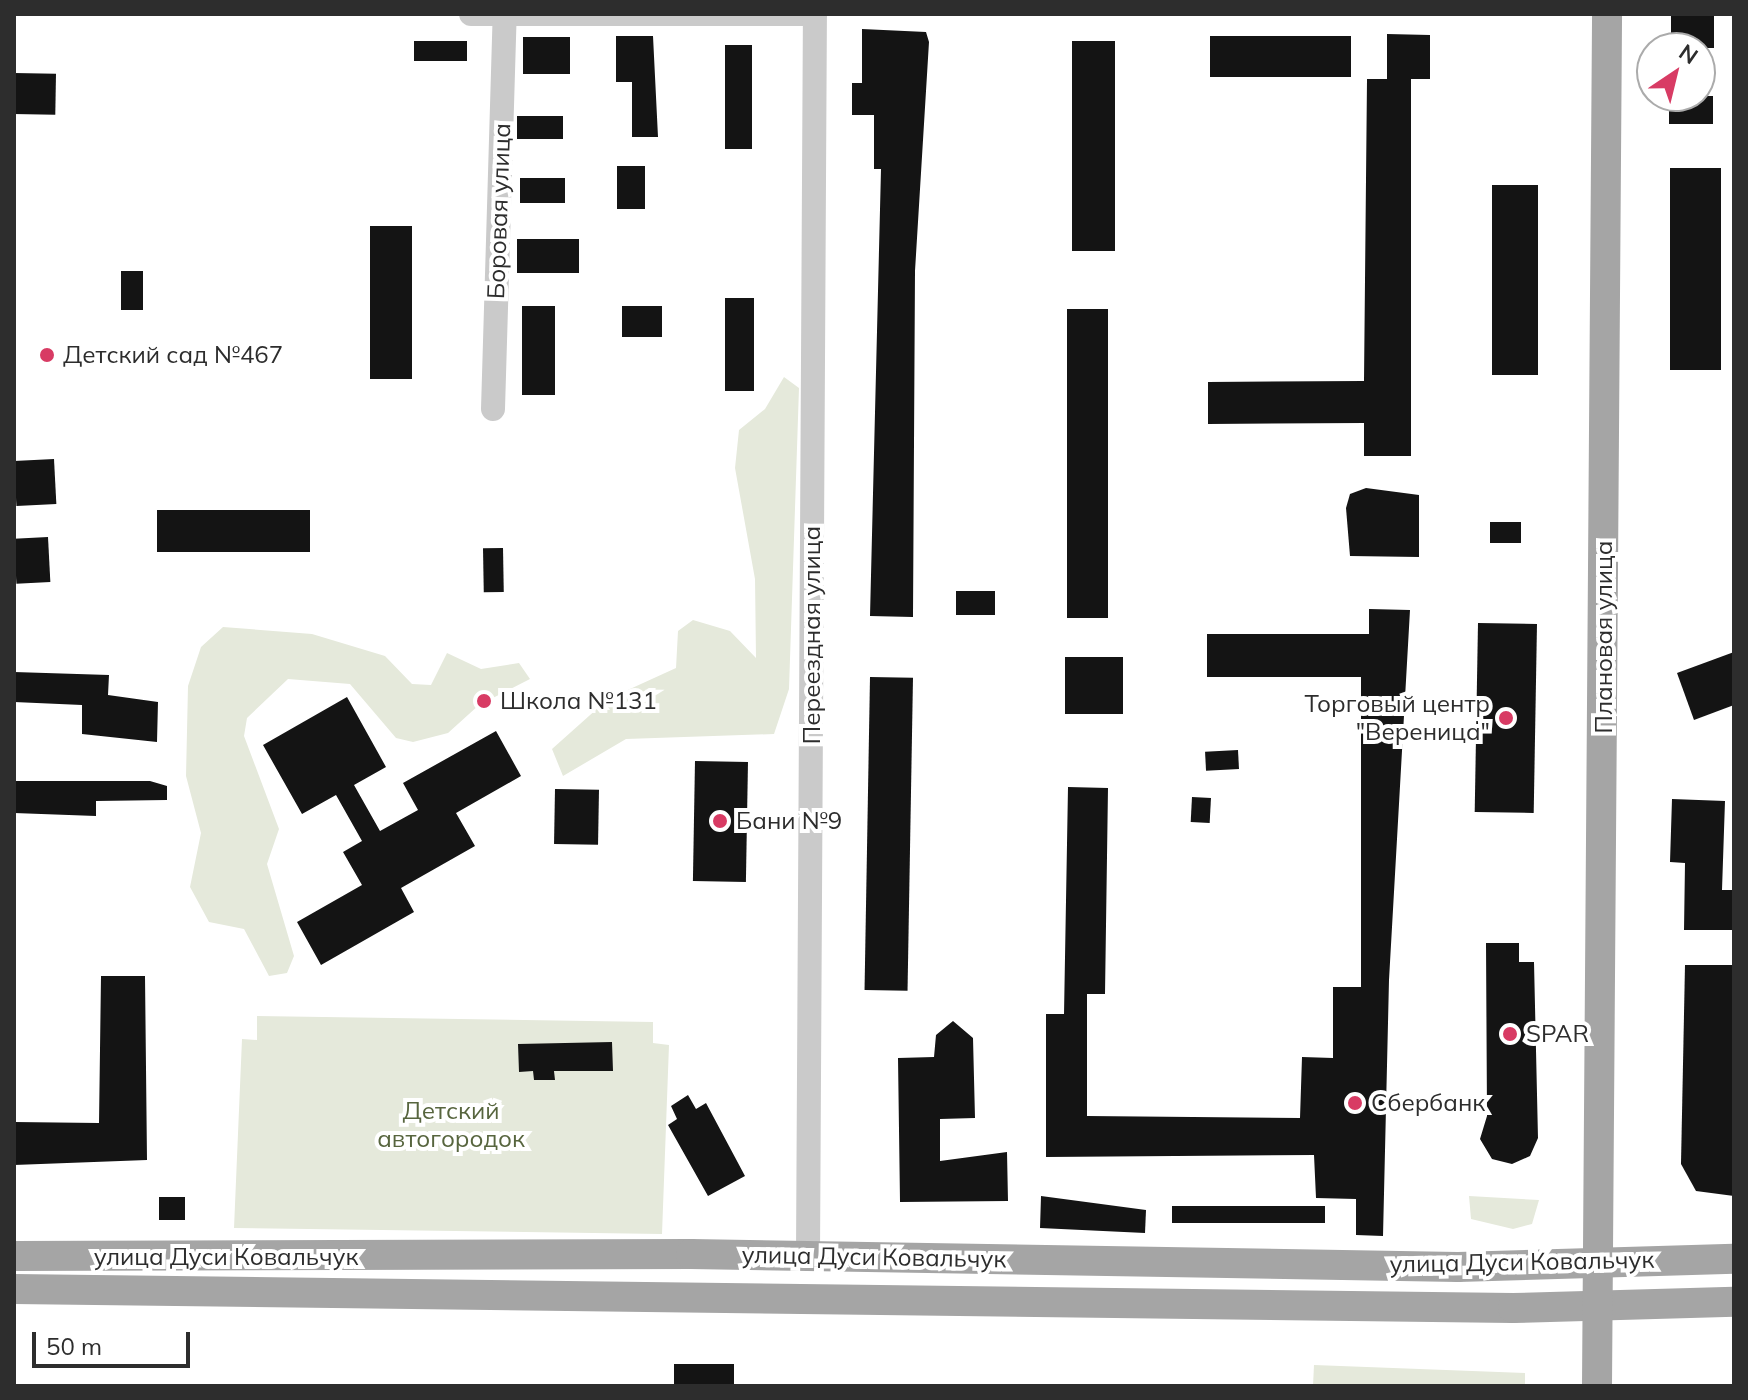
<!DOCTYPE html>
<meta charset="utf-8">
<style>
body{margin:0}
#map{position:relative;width:1748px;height:1400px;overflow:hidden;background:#fff;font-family:Mulish,sans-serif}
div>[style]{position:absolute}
.green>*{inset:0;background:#e5e9db}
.building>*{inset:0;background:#141414;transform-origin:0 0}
.minor>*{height:24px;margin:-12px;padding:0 12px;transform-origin:12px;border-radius:12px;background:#cacaca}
.major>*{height:30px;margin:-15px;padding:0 15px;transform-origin:15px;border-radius:15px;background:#a5a5a5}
.dots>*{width:22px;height:22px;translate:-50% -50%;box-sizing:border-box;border:4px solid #fff;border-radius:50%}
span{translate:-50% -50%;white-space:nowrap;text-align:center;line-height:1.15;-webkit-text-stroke:8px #fff;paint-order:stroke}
.street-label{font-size:24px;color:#2d2d2d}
.poi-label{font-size:24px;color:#2d2d2d}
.left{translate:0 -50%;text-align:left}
.right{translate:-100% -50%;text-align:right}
.park-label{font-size:24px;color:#57653e}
.frame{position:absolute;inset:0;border:16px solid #2d2d2d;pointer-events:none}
.north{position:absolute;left:1636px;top:32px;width:80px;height:80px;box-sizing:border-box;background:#fff;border:2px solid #ababab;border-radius:50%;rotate:35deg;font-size:22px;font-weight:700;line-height:32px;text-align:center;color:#2d2d2d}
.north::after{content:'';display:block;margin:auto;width:28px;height:36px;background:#d83b64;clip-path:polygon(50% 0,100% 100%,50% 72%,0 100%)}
.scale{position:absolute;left:32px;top:1332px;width:158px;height:36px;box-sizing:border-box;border:4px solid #2d2d2d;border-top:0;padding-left:10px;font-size:24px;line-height:28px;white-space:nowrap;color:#2d2d2d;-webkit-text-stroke:6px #fff;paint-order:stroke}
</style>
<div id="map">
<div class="green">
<i style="clip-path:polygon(784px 377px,799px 388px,789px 689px,774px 734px,626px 739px,563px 776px,552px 749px,608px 699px,676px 668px,678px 631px,693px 620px,730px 631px,756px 658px,755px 579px,735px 468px,739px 430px,765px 409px)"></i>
<i style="clip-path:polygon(223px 627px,312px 634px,385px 656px,412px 684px,431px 685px,447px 653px,481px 669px,519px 663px,530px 679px,479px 705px,448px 733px,413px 742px,396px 738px,350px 684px,288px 679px,247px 718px,244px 736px,279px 829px,267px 864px,294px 956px,287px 973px,269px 976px,244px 929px,209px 922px,190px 887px,201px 833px,186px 776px,188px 686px,201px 647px)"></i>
<i style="clip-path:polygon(257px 1016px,653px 1022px,653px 1043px,669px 1045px,662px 1234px,234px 1228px,242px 1039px,257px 1040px)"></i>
<i style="clip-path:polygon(1469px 1196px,1539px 1200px,1532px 1224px,1513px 1229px,1471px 1219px)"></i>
<i style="clip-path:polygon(1314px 1365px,1525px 1373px,1525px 1386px,1313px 1386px)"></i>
</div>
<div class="building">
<i style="left:1671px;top:14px;width:43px;height:34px"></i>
<i style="clip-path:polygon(862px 29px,926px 32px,929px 42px,915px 271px,913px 617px,870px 616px,881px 169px,874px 169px,874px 115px,852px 115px,852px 83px,862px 83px)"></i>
<i style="clip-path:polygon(1387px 34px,1430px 35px,1430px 79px,1411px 79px,1411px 456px,1364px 456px,1364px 423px,1208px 424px,1208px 382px,1364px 381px,1367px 79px,1387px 79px)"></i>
<i style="clip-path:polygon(616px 36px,653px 36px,658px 137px,632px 137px,632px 82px,616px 82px)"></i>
<i style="left:1210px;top:36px;width:141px;height:41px"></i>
<i style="left:523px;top:37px;width:47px;height:37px"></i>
<i style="left:414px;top:41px;width:53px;height:20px"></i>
<i style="left:1072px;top:41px;width:43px;height:210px"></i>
<i style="left:725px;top:45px;width:27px;height:104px"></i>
<i style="left:14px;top:73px;width:42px;height:41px;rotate:1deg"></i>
<i style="left:1669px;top:96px;width:44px;height:28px"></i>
<i style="left:517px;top:116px;width:46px;height:23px"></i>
<i style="left:617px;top:166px;width:28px;height:43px"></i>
<i style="left:1670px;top:168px;width:51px;height:202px"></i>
<i style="left:520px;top:178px;width:45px;height:25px"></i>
<i style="left:1492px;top:185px;width:46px;height:190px"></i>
<i style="left:370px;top:226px;width:42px;height:153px"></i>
<i style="left:517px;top:239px;width:62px;height:34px"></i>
<i style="left:121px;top:271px;width:22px;height:39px"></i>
<i style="left:725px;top:298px;width:29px;height:93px"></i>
<i style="left:522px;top:306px;width:33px;height:89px"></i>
<i style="left:622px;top:306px;width:40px;height:31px"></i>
<i style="left:1067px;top:309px;width:41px;height:309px"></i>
<i style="left:54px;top:459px;width:45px;height:40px;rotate:87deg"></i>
<i style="clip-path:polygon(1366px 488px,1419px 495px,1419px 557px,1350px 556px,1346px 508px,1350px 494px)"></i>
<i style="left:157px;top:510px;width:153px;height:42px"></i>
<i style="left:1490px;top:522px;width:31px;height:21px"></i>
<i style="left:48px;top:537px;width:45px;height:34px;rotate:87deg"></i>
<i style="left:503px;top:548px;width:44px;height:20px;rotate:89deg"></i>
<i style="left:995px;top:591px;width:24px;height:39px;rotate:90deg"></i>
<i style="clip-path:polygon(1369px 609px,1410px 610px,1389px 980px,1383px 1236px,1356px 1235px,1356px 1199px,1316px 1198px,1314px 1155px,1046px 1157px,1046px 1014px,1064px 1014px,1068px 787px,1108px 788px,1105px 994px,1087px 994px,1087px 1116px,1300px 1118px,1302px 1057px,1333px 1058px,1333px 987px,1361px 987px,1361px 677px,1207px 677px,1207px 634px,1369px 634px)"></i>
<i style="left:1478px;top:623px;width:59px;height:189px;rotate:1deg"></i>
<i style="clip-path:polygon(1734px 652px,1734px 705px,1694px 720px,1677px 673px)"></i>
<i style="left:1065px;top:657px;width:58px;height:57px"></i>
<i style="clip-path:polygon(14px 672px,109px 675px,108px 695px,158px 702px,157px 742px,82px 734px,82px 705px,14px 702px)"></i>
<i style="left:870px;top:677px;width:43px;height:313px;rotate:1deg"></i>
<i style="clip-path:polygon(347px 697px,386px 767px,354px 785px,380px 831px,418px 810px,403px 783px,496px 731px,521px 776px,456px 813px,475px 846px,401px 888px,414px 912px,321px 965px,297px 922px,362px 885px,343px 852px,362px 841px,336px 795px,302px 814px,263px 745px)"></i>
<i style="left:1238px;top:750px;width:19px;height:33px;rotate:87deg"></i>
<i style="left:695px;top:761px;width:53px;height:120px;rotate:1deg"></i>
<i style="clip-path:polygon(14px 781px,150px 781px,167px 786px,167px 800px,96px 801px,96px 816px,14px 813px)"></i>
<i style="left:555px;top:789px;width:44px;height:55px;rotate:1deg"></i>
<i style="left:1192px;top:797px;width:19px;height:25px;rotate:3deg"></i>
<i style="clip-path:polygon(1672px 799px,1725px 801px,1722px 890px,1734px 890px,1734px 930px,1684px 930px,1685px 863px,1670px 862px)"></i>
<i style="clip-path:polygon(1486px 943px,1519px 943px,1519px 962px,1534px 962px,1538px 1138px,1530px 1156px,1512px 1164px,1492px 1159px,1480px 1139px,1487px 1116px)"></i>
<i style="clip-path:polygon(1685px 965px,1733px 965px,1734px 1196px,1696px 1191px,1681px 1164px)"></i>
<i style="clip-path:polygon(101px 976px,145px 976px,147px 1160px,14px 1165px,14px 1122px,99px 1123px)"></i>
<i style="clip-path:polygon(953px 1021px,973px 1038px,975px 1118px,940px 1119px,940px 1161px,1007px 1152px,1008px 1201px,900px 1202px,898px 1058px,934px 1057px,936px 1035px)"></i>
<i style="clip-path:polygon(612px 1042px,613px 1071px,554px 1071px,555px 1080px,534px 1080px,533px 1071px,519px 1072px,518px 1044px)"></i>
<i style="clip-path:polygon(688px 1095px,696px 1109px,706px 1103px,745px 1176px,708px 1196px,668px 1125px,677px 1119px,671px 1106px)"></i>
<i style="clip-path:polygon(1041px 1196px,1146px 1210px,1145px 1233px,1040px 1228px)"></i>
<i style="left:159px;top:1197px;width:26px;height:23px"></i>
<i style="left:1172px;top:1206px;width:153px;height:17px"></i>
<i style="left:674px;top:1364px;width:60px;height:22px"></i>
</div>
<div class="minor">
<i style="left:471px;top:14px;width:344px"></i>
<i style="left:493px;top:409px;width:395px;rotate:-88.3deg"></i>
<i style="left:808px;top:1255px;width:1241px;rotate:-89.68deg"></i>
</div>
<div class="major">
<i style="left:14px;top:1256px;width:677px;rotate:-0.17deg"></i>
<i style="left:691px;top:1254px;width:767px;rotate:0.97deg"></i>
<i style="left:1458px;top:1267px;width:276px;rotate:-1.7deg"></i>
<i style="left:14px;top:1289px;width:1499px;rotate:0.73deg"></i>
<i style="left:1513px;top:1308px;width:221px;rotate:-1.6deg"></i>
<i style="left:1597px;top:1386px;width:1372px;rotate:-89.58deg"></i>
</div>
<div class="dots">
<i style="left:47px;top:355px;background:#d83b64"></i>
<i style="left:484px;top:701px;background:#d83b64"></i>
<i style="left:1506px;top:718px;background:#d83b64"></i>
<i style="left:720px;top:821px;background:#d83b64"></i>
<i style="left:1510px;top:1034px;background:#d83b64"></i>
<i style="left:1355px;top:1103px;background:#d83b64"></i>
</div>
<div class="street-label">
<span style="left:499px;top:211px;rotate:-88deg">Боровая улица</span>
<span style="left:812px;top:635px;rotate:-90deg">Переездная улица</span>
<span style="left:1604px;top:637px;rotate:-90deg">Плановая улица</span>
<span style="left:226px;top:1257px">улица Дуси Ковальчук</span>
<span style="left:874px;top:1257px;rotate:1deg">улица Дуси Ковальчук</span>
<span style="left:1522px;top:1262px;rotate:-1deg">улица Дуси Ковальчук</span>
</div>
<div class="poi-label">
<span class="left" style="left:63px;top:355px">Детский сад №467</span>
<span class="left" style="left:500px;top:701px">Школа №131</span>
<span class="right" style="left:1490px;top:718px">Торговый центр<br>"Вереница"</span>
<span class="left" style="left:736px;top:821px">Бани №9</span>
<span class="left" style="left:1526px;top:1034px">SPAR</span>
<span class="left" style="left:1371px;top:1103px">Сбербанк</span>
</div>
<div class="park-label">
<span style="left:451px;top:1125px">Детский<br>автогородок</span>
</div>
<div class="frame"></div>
<div class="north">N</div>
<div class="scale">50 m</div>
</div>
